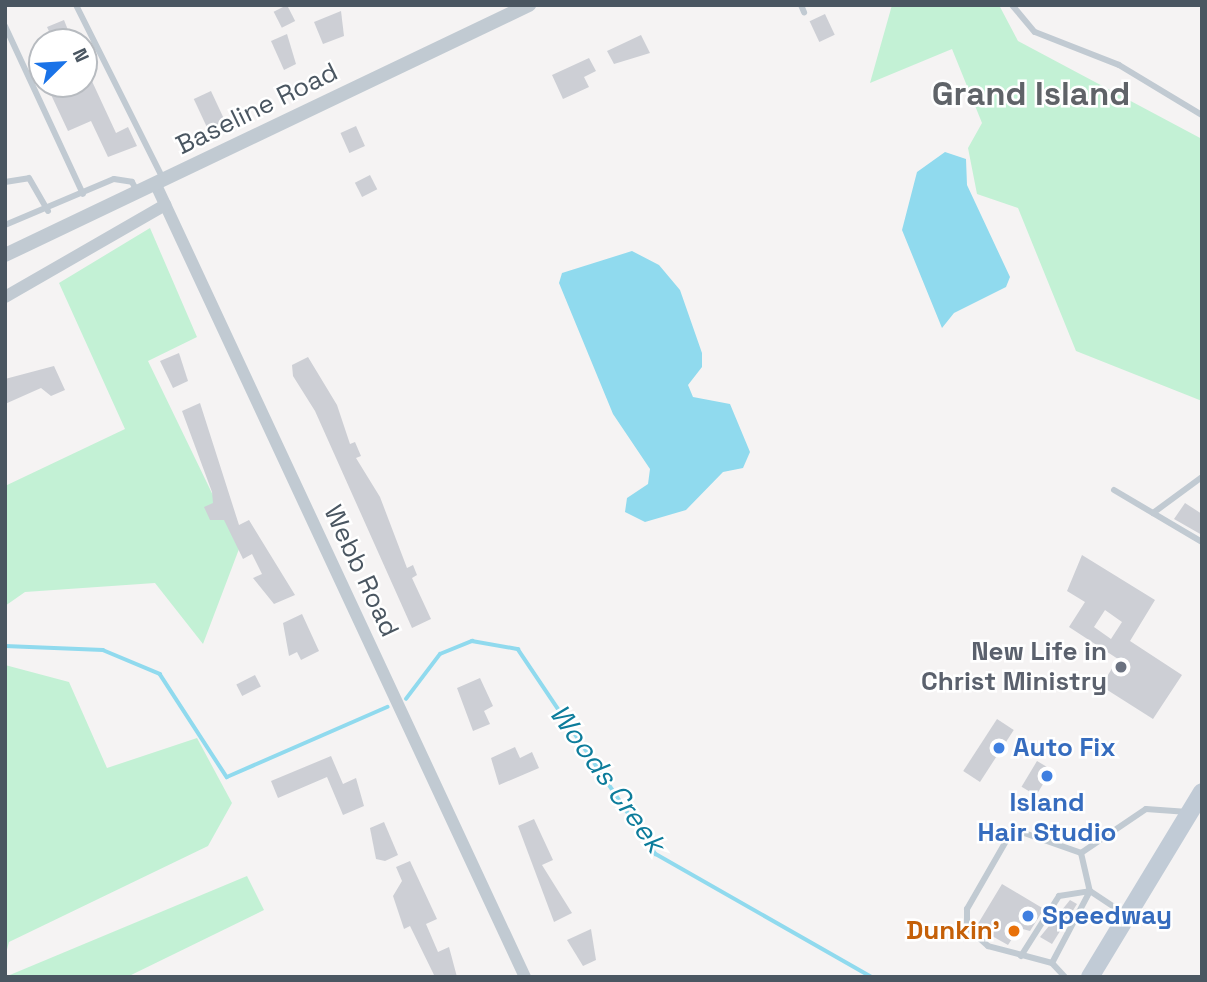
<!DOCTYPE html>
<style>
body{margin:0}
#map{position:relative;width:1207px;height:982px;overflow:hidden;background:#f5f3f3;font-family:"Space Grotesk",sans-serif}
div>[style]{position:absolute}
.green>*{inset:0;background:#c3f1d5}
.water>*{inset:0;background:#90daee}
.stream>*{height:3.5px;margin:-1.75px;padding:0 1.75px;transform-origin:1.75px;border-radius:1.75px;background:#90daee}
.building>*{inset:0;background:#cdcfd5;transform-origin:0 0}
.service>*{height:6px;margin:-3px;padding:0 3px;transform-origin:3px;border-radius:3px;background:#c1cad2}
.minor>*{height:12px;margin:-6px;padding:0 6px;transform-origin:6px;border-radius:6px;background:#c1cad2}
.tertiary>*{height:14px;margin:-7px;padding:0 7px;transform-origin:7px;border-radius:7px;background:#c1cad2}
.secondary>*{height:18px;margin:-9px;padding:0 9px;transform-origin:9px;border-radius:9px;background:#c1cbd6}
.dots>*{width:19px;height:19px;translate:-50% -50%;box-sizing:border-box;border:4px solid #fff;border-radius:50%}
span{translate:-50% -50%;white-space:nowrap;text-align:center;line-height:1.15;-webkit-text-stroke:5px #fff;paint-order:stroke}
.street-label{font-size:26px;color:#4a5661}
.worship-label{font-size:26px;color:#5b616d;font-weight:700}
.right{translate:-100% -50%;text-align:right}
.shop-label{font-size:26px;color:#366cbe;font-weight:700}
.left{translate:0 -50%;text-align:left}
.food-label{font-size:26px;color:#c56008;font-weight:700}
.water-label{font-size:28px;color:#0c7c9b;font-style:italic}
.district-label{font-size:33px;color:#5f6368;font-weight:700}
.frame{position:absolute;inset:0;border:7px solid #4a5661;pointer-events:none}
.north{position:absolute;left:28px;top:28px;width:70px;height:70px;box-sizing:border-box;background:#fff;border:2px solid #b7bbc0;border-radius:50%;rotate:66deg;font-size:19px;font-weight:700;line-height:28px;text-align:center;color:#4a5661}
.north::after{content:'';display:block;margin:auto;width:24px;height:32px;background:#1a73e8;clip-path:polygon(50% 0,100% 100%,50% 72%,0 100%)}
</style>
<div id="map">
<div class="green">
<i style="clip-path:polygon(892px 5px,999px 5px,1018px 41px,1202px 139px,1202px 401px,1076px 351px,1018px 208px,977px 194px,968px 148px,982px 123px,952px 49px,870px 83px)"></i>
<i style="clip-path:polygon(150px 228px,197px 337px,148px 361px,239px 549px,203px 644px,155px 583px,25px 592px,5px 606px,5px 486px,125px 429px,59px 283px)"></i>
<i style="clip-path:polygon(5px 665px,69px 682px,107px 768px,197px 738px,232px 803px,208px 846px,9px 942px,5px 957px)"></i>
<i style="clip-path:polygon(247px 876px,264px 910px,127px 977px,5px 977px)"></i>
</div>
<div class="water">
<i style="clip-path:polygon(945px 152px,966px 159px,967px 185px,1010px 277px,1006px 287px,954px 313px,942px 328px,902px 230px,917px 172px)"></i>
<i style="clip-path:polygon(632px 251px,659px 265px,680px 290px,702px 353px,702px 367px,688px 385px,693px 397px,730px 404px,750px 452px,743px 468px,723px 472px,686px 510px,645px 522px,625px 512px,627px 498px,648px 484px,650px 469px,613px 414px,559px 283px,562px 273px)"></i>
</div>
<div class="stream">
<i style="left:5px;top:646px;width:98px;rotate:2.3deg"></i>
<i style="left:103px;top:650px;width:62px;rotate:22.8deg"></i>
<i style="left:160px;top:674px;width:123px;rotate:57deg"></i>
<i style="left:227px;top:777px;width:175px;rotate:-23.6deg"></i>
<i style="left:406px;top:699px;width:56px;rotate:-52.9deg"></i>
<i style="left:440px;top:654px;width:35px;rotate:-22deg"></i>
<i style="left:472px;top:641px;width:47px;rotate:9.9deg"></i>
<i style="left:518px;top:649px;width:247px;rotate:56.1deg"></i>
<i style="left:656px;top:854px;width:249px;rotate:29.7deg"></i>
</div>
<div class="building">
<i style="left:287px;top:5px;width:18px;height:15px;rotate:63deg"></i>
<i style="clip-path:polygon(341px 11px,344px 36px,323px 44px,314px 22px)"></i>
<i style="left:825px;top:14px;width:23px;height:17px;rotate:65deg"></i>
<i style="clip-path:polygon(64px 20px,68px 30px,74px 42px,54px 42px,47px 27px)"></i>
<i style="clip-path:polygon(287px 34px,296px 64px,284px 70px,271px 41px)"></i>
<i style="clip-path:polygon(641px 35px,650px 53px,614px 64px,607px 51px)"></i>
<i style="clip-path:polygon(589px 58px,596px 71px,584px 77px,589px 87px,563px 99px,552px 75px)"></i>
<i style="clip-path:polygon(84px 64px,116px 133px,128px 127px,137px 146px,108px 157px,91px 121px,68px 131px,46px 84px,84px 84px)"></i>
<i style="left:211px;top:91px;width:35px;height:19px;rotate:65deg"></i>
<i style="left:356px;top:126px;width:22px;height:17px;rotate:66deg"></i>
<i style="left:370px;top:175px;width:16px;height:17px;rotate:63deg"></i>
<i style="clip-path:polygon(179px 353px,188px 381px,173px 388px,160px 361px)"></i>
<i style="clip-path:polygon(308px 357px,337px 405px,350px 444px,355px 442px,361px 456px,356px 458px,380px 497px,407px 568px,413px 565px,417px 575px,412px 578px,431px 619px,412px 628px,315px 411px,293px 376px,292px 365px)"></i>
<i style="clip-path:polygon(54px 366px,65px 390px,51px 396px,41px 388px,5px 404px,5px 379px)"></i>
<i style="clip-path:polygon(200px 403px,239px 525px,249px 520px,295px 595px,274px 604px,253px 578px,262px 574px,252px 554px,243px 559px,224px 520px,210px 520px,204px 507px,213px 503px,212px 492px,182px 411px)"></i>
<i style="clip-path:polygon(1185px 503px,1202px 514px,1202px 535px,1174px 519px)"></i>
<i style="clip-path:polygon(evenodd,1082px 555px,1155px 600px,1130px 641px,1182px 675px,1153px 719px,1101px 686px,1118px 659px,1069px 627px,1085px 602px,1067px 591px,1082px 555px,1105px 610px,1122px 622px,1111px 639px,1094px 627px,1105px 610px)"></i>
<i style="clip-path:polygon(302px 614px,319px 651px,301px 660px,297px 652px,289px 656px,283px 623px)"></i>
<i style="left:255px;top:675px;width:13px;height:21px;rotate:63deg"></i>
<i style="clip-path:polygon(480px 678px,493px 706px,484px 711px,490px 724px,473px 731px,457px 688px)"></i>
<i style="left:997px;top:719px;width:20px;height:62px;rotate:33deg"></i>
<i style="clip-path:polygon(515px 747px,520px 758px,532px 752px,539px 768px,499px 785px,491px 758px)"></i>
<i style="clip-path:polygon(331px 756px,343px 784px,356px 778px,364px 806px,343px 815px,327px 777px,278px 798px,271px 781px)"></i>
<i style="left:1037px;top:761px;width:17px;height:30px;rotate:31deg"></i>
<i style="clip-path:polygon(534px 819px,553px 860px,542px 865px,572px 913px,554px 922px,518px 826px)"></i>
<i style="clip-path:polygon(384px 822px,398px 855px,385px 861px,376px 859px,370px 828px)"></i>
<i style="clip-path:polygon(410px 861px,437px 919px,426px 924px,438px 952px,449px 947px,457px 977px,435px 977px,410px 926px,404px 929px,393px 896px,402px 881px,396px 867px)"></i>
<i style="clip-path:polygon(1002px 884px,1044px 909px,1030px 931px,1019px 928px,1008px 945px,976px 927px)"></i>
<i style="clip-path:polygon(1070px 900px,1077px 904px,1052px 944px,1040px 937px)"></i>
<i style="clip-path:polygon(591px 929px,596px 960px,583px 966px,567px 940px)"></i>
</div>
<div class="service">
<i style="left:76px;top:5px;width:195px;rotate:63.4deg"></i>
<i style="left:801px;top:5px;width:8px;rotate:67deg"></i>
<i style="left:1012px;top:5px;width:35px;rotate:50deg"></i>
<i style="left:1035px;top:32px;width:90px;rotate:21.4deg"></i>
<i style="left:1119px;top:65px;width:97px;rotate:31.1deg"></i>
<i style="left:5px;top:26px;width:185px;rotate:65.1deg"></i>
<i style="left:5px;top:182px;width:24px;rotate:-9deg"></i>
<i style="left:29px;top:178px;width:38px;rotate:60deg"></i>
<i style="left:5px;top:225px;width:118px;rotate:-22.9deg"></i>
<i style="left:114px;top:179px;width:18px;rotate:9deg"></i>
<i style="left:132px;top:182px;width:13px;rotate:61deg"></i>
<i style="left:1114px;top:490px;width:102px;rotate:30.6deg"></i>
<i style="left:1153px;top:513px;width:61px;rotate:-36.3deg"></i>
<i style="left:1081px;top:853px;width:39px;rotate:77deg"></i>
<i style="left:1090px;top:891px;width:43px;rotate:33.7deg"></i>
<i style="left:1021px;top:956px;width:71px;rotate:-57.7deg"></i>
<i style="left:1059px;top:896px;width:31px;rotate:-9deg"></i>
<i style="left:1052px;top:963px;width:81px;rotate:-62.2deg"></i>
<i style="left:1065px;top:977px;width:19px;rotate:-133deg"></i>
<i style="left:1052px;top:963px;width:66px;rotate:-165.1deg"></i>
<i style="left:988px;top:946px;width:28px;rotate:-138deg"></i>
<i style="left:967px;top:927px;width:18px;rotate:-90deg"></i>
<i style="left:967px;top:909px;width:92px;rotate:-60.1deg"></i>
<i style="left:1013px;top:829px;width:72px;rotate:19.4deg"></i>
<i style="left:1081px;top:853px;width:78px;rotate:-34.1deg"></i>
<i style="left:1146px;top:809px;width:42px;rotate:4.1deg"></i>
</div>
<div class="minor">
<i style="left:156px;top:185px;width:874px;rotate:65.02deg"></i>
<i style="left:5px;top:297px;width:185px;rotate:-29.9deg"></i>
</div>
<div class="tertiary">
<i style="left:5px;top:255px;width:581px;rotate:-25.51deg"></i>
</div>
<div class="secondary">
<i style="left:1090px;top:977px;width:216px;rotate:-58.8deg"></i>
</div>
<div class="dots">
<i style="left:1121px;top:667px;background:#6b7280"></i>
<i style="left:999px;top:748px;background:#3f7fe0"></i>
<i style="left:1047px;top:776px;background:#3f7fe0"></i>
<i style="left:1028px;top:916px;background:#3f7fe0"></i>
<i style="left:1014px;top:931px;background:#e8710a"></i>
</div>
<div class="street-label">
<span style="left:257px;top:109px;rotate:-26deg">Baseline Road</span>
<span style="left:361px;top:571px;rotate:65deg">Webb Road</span>
</div>
<div class="worship-label">
<span class="right" style="left:1107px;top:667px">New Life in<br>Christ Ministry</span>
</div>
<div class="shop-label">
<span class="left" style="left:1013px;top:748px">Auto Fix</span>
<span style="left:1047px;top:818px">Island<br>Hair Studio</span>
<span class="left" style="left:1042px;top:916px">Speedway</span>
</div>
<div class="food-label">
<span class="right" style="left:1000px;top:931px">Dunkin'</span>
</div>
<div class="water-label">
<span style="left:608px;top:778px;rotate:54deg">Woods Creek</span>
</div>
<div class="district-label">
<span style="left:1031px;top:95px">Grand Island</span>
</div>
<div class="frame"></div>
<div class="north">N</div>
</div>
